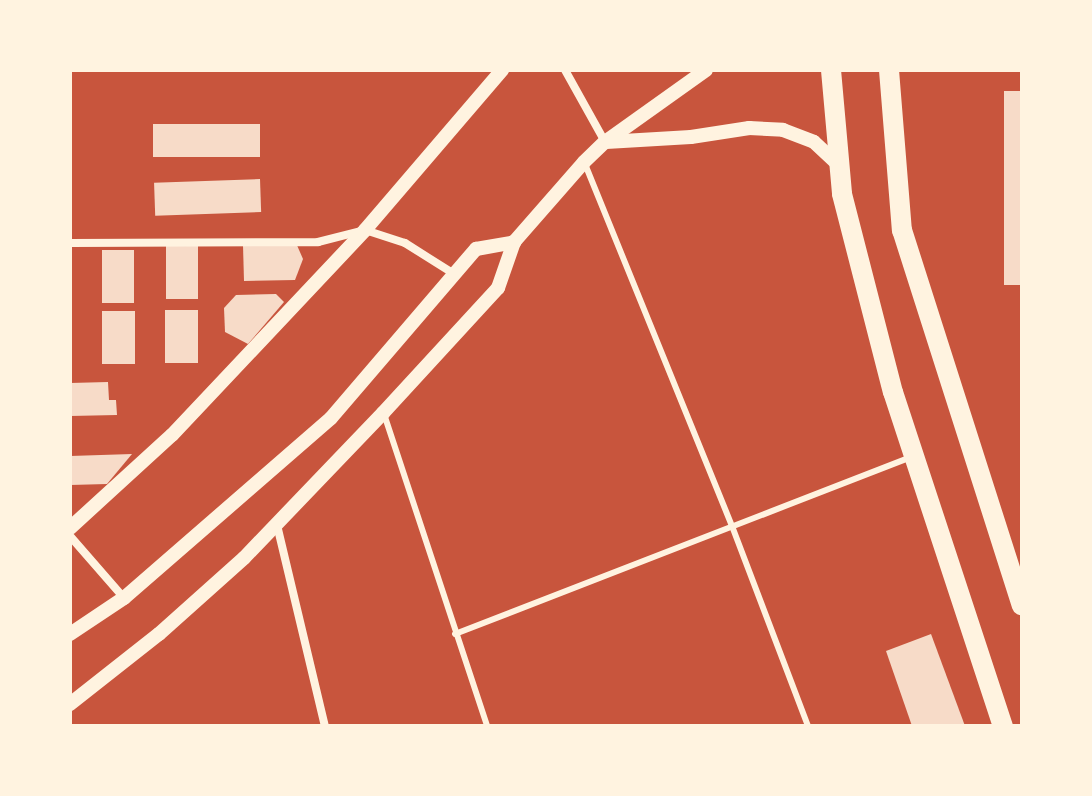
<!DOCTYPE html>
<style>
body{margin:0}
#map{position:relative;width:1092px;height:796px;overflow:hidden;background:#c8553d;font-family:Manrope,sans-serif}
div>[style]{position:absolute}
.building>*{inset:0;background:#f7dbc8;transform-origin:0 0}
.service>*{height:6px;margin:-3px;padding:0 3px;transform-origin:3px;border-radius:3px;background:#fff3e0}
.minor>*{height:8px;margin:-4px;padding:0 4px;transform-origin:4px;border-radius:4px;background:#fff3e0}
.tertiary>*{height:14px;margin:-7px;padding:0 7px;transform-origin:7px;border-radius:7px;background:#fff3e0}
.primary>*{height:20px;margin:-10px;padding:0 10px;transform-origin:10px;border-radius:10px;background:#fff3e0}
span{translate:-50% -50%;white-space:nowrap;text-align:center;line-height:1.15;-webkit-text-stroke:8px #fff3e0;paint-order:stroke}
.frame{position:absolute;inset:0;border:72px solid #fff3e0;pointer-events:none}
</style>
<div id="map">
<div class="building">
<i style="left:1004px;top:91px;width:18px;height:194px"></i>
<i style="left:260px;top:124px;width:33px;height:107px;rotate:90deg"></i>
<i style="left:260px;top:179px;width:33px;height:106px;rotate:88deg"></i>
<i style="clip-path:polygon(296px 243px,303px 259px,295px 280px,244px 281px,243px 245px)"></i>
<i style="left:166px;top:246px;width:32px;height:53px"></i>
<i style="left:102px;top:250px;width:32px;height:53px"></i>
<i style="clip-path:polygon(276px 294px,284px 302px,248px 344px,225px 332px,224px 308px,236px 295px)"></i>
<i style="left:165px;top:310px;width:33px;height:53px"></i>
<i style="left:102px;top:311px;width:33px;height:53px"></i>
<i style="clip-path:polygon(108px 382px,109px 400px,116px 400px,117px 415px,70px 416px,70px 383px)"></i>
<i style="clip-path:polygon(132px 454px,107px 484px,70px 485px,70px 456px)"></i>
<i style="clip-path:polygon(931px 634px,965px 726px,912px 726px,886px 651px)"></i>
</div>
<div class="service">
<i style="left:585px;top:164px;width:391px;rotate:67.9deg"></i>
<i style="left:732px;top:526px;width:214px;rotate:69.2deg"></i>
<i style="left:384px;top:414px;width:329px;rotate:71.7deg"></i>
<i style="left:455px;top:634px;width:489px;rotate:-21.2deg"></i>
</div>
<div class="minor">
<i style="left:565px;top:70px;width:82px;rotate:60.9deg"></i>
<i style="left:70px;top:243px;width:248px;rotate:-0.2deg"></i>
<i style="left:318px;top:242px;width:49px;rotate:-14.3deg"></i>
<i style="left:365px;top:230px;width:42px;rotate:18deg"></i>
<i style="left:405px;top:243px;width:58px;rotate:32.3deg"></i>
<i style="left:277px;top:525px;width:207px;rotate:76.6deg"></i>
<i style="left:70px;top:536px;width:82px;rotate:48.9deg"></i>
</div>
<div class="tertiary">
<i style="left:606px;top:142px;width:85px;rotate:-3.4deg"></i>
<i style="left:691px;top:137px;width:59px;rotate:-8.8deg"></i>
<i style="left:749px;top:128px;width:34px;rotate:3deg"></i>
<i style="left:783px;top:130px;width:33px;rotate:21deg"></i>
<i style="left:814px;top:142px;width:34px;rotate:43deg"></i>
<i style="left:70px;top:528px;width:138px;rotate:-42.4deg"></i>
<i style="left:172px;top:435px;width:282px;rotate:-46.7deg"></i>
<i style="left:365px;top:230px;width:211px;rotate:-49.4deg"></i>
<i style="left:70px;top:634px;width:65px;rotate:-33.7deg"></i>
<i style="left:124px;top:598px;width:274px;rotate:-41deg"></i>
<i style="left:331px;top:418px;width:223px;rotate:-49.4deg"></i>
<i style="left:476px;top:249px;width:39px;rotate:-10deg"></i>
<i style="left:70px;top:704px;width:113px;rotate:-38.2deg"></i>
<i style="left:159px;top:634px;width:114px;rotate:-41.8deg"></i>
<i style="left:244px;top:558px;width:201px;rotate:-46.2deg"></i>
<i style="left:383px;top:413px;width:170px;rotate:-47.4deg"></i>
<i style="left:498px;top:288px;width:49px;rotate:-70.8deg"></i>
<i style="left:514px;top:242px;width:106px;rotate:-48.8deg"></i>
<i style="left:584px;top:162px;width:29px;rotate:-44deg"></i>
<i style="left:605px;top:142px;width:124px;rotate:-35.5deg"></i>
</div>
<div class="primary">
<i style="left:831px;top:70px;width:124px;rotate:84.9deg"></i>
<i style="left:842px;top:194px;width:204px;rotate:75.6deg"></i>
<i style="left:893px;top:392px;width:352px;rotate:71.8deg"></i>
<i style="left:889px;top:70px;width:161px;rotate:85.4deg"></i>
<i style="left:902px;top:230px;width:394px;rotate:72.3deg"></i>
</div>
<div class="frame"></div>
</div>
